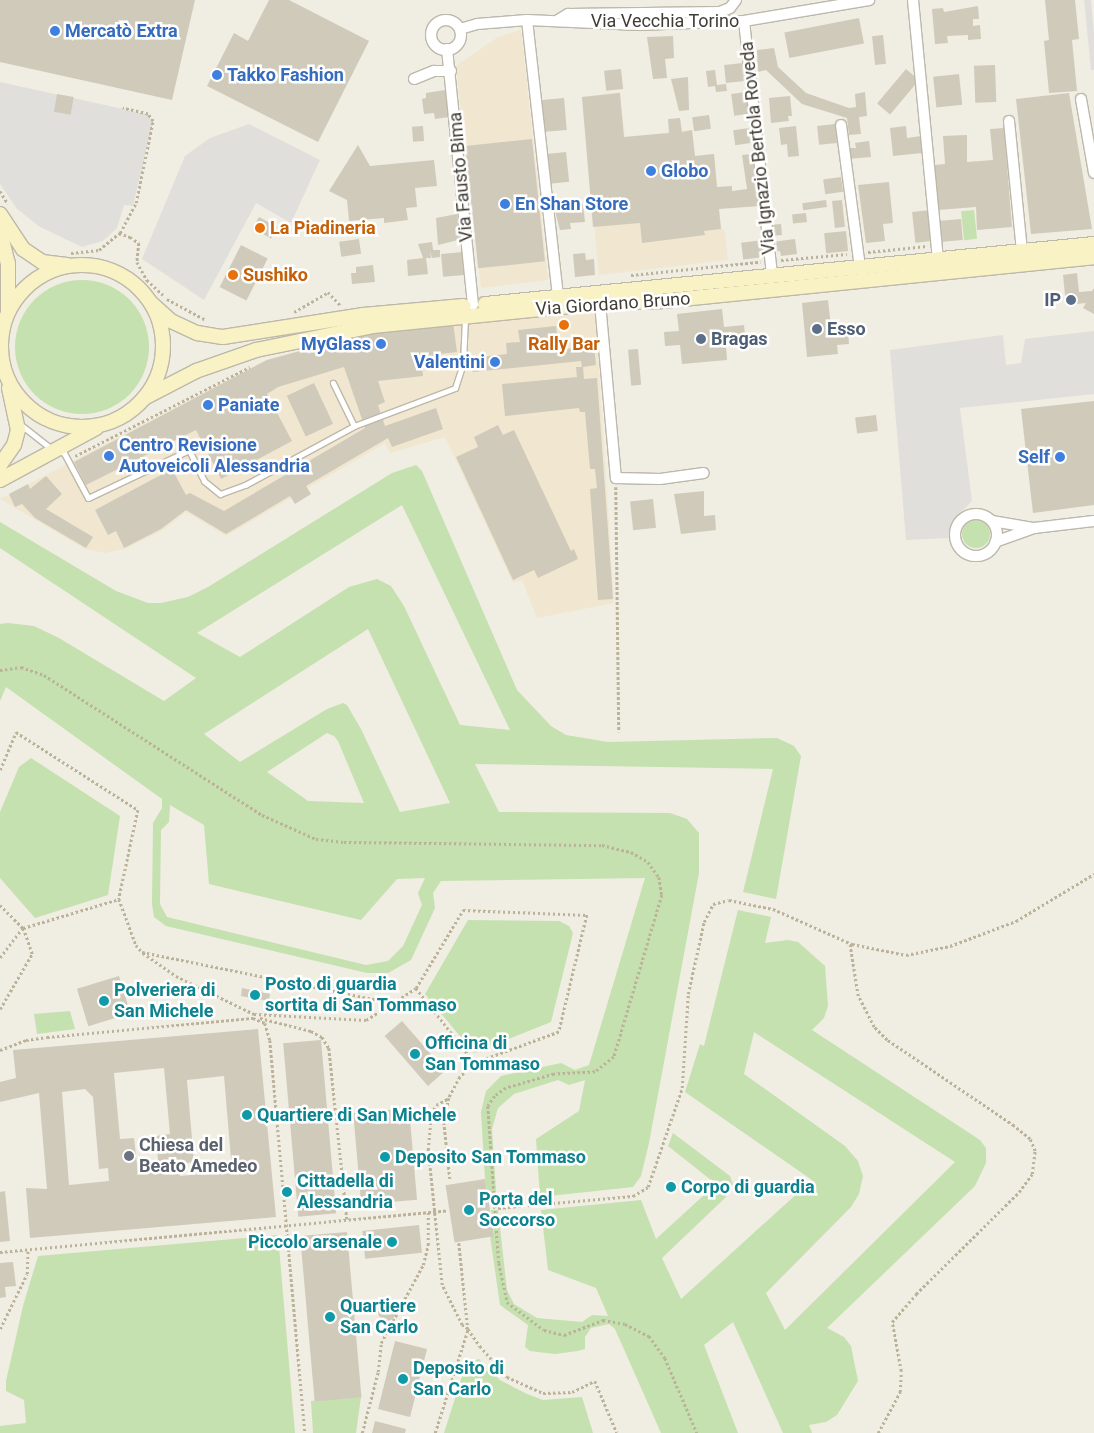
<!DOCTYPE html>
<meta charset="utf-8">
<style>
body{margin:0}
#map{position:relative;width:1094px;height:1433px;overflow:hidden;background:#f0ede3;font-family:Roboto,sans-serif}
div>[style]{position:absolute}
.commercial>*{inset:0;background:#f1e6cf}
.green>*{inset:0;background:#c5e1af;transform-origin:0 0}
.round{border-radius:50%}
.parking>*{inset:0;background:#e1dfdb}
.building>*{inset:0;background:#d0caba;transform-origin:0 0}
.path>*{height:2.5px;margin-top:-1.25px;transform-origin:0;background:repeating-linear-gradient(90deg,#bbb299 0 2.5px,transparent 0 5px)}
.roads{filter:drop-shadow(1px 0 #bdb8aa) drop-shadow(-1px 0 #bdb8aa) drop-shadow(0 1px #bdb8aa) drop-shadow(0 -1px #bdb8aa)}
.lane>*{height:5px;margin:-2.5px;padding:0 2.5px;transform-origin:2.5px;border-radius:2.5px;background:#fff}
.street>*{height:10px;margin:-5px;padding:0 5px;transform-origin:5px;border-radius:5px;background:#fff}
.street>.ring{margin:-5px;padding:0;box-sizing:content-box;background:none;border:10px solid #fff;border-radius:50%}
.secondary>*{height:14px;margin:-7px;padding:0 7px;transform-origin:7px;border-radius:7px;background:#f9f2c4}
.secondary>.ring{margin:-7px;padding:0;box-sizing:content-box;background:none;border:14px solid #f9f2c4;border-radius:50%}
.dots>*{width:14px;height:14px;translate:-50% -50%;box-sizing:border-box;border:2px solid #fff;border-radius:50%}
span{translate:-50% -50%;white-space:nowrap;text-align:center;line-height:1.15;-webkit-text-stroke:5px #fff;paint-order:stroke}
.street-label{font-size:18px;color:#413d34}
.shop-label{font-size:18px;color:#366cbe;font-weight:700}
.left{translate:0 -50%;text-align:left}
.right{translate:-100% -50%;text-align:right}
.food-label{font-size:18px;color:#c56008;font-weight:700}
.service-label{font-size:18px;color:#4e5e75;font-weight:700}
.culture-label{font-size:18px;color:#0d838f;font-weight:700}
.worship-label{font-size:18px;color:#5b616d;font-weight:700}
</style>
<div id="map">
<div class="commercial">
<i style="clip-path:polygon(521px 30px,548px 280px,481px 288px,456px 66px,498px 37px)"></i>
<i style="clip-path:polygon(619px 92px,625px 137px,692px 130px,695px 156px,714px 154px,721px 229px,724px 229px,728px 260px,599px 275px,582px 97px)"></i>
<i style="clip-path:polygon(595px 309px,614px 603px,537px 618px,522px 580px,513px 583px,445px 437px,390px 453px,385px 443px,226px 536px,186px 512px,163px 530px,125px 549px,105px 553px,85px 549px,0 499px,266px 360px,355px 336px,434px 324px)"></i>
</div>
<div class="green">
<i style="left:974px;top:210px;width:29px;height:13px;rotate:84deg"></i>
<i class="round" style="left:15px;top:280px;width:134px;height:134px"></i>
<i style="clip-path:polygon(evenodd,416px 465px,422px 471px,517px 690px,551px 726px,566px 735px,608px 742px,777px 738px,794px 746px,801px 756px,776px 899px,743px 892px,773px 769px,475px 764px,499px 812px,670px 813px,687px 819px,699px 833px,699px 873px,649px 1143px,641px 1176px,633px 1187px,540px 1197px,536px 1139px,579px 1111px,585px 1080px,569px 1085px,558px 1080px,514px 1094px,498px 1108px,492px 1129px,497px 1206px,490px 1206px,485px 1179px,481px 1112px,486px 1091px,501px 1076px,561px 1063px,575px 1070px,589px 1065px,645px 878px,441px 881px,433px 893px,435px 908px,411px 960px,388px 973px,367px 973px,166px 926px,154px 917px,152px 904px,153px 823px,162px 808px,162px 799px,6px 687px,0 701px,0 624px,8px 623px,34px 626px,59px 638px,164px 701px,196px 678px,0 548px,0 522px,116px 591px,148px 603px,161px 603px,188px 597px,208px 587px,392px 473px,416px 465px,402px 505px,510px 730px,460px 725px,404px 606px,391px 586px,377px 579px,349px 587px,240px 657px,197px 633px,402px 505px,416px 465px,368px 629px,450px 803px,400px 812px,361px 729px,347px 705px,343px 703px,327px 709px,240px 762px,204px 734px,368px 629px,416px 465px,327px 733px,334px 736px,338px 741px,364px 803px,308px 801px,267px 772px,327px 733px,416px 465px,170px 805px,204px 825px,209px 884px,361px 920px,397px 879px,425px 878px,418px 893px,422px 905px,403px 946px,388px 961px,366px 965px,167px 917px,160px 904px,161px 830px,169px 822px,170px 805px)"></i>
<i class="round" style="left:962px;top:520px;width:28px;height:28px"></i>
<i style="clip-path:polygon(31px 758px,120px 816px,108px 895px,35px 918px,0 878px,0 812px,19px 767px)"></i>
<i style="clip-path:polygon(evenodd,738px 910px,771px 917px,765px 943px,788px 940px,798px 942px,825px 966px,828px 1006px,824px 1018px,812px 1030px,980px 1140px,986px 1148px,986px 1163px,975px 1186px,827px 1328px,844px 1337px,851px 1346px,858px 1381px,837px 1415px,826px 1422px,809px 1425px,812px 1433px,783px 1433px,733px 1322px,704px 1345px,738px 1433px,661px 1433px,615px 1329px,609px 1324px,591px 1328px,585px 1337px,585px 1349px,578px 1351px,555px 1354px,530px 1351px,525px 1347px,528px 1325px,500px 1305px,490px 1236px,494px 1236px,491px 1210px,498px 1210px,507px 1290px,514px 1304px,537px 1318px,582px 1322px,592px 1315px,608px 1316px,596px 1288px,548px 1270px,541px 1210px,641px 1200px,656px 1239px,716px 1184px,668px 1146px,673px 1133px,730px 1176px,733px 1184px,725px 1198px,662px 1258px,681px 1299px,812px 1180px,685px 1092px,700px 1044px,704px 1046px,738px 910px,754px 1032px,955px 1162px,785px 1330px,766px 1293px,851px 1207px,859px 1194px,863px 1176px,858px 1161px,845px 1146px,744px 1074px,754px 1032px)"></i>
<i style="clip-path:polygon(468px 920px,559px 921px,569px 926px,573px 933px,551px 1022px,474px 1053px,425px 994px)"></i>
<i style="clip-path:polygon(70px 1011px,75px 1029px,37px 1034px,34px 1014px)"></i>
<i style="clip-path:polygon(278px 1235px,295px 1433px,0 1433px,0 1426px,26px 1423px,24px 1400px,6px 1391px,6px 1381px,23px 1306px,38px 1256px)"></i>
<i style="clip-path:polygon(479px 1359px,500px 1380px,527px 1394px,543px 1400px,582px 1397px,593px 1433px,444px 1433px,466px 1364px)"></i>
<i style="clip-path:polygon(361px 1397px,356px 1433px,313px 1433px,311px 1401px)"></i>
</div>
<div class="parking">
<i style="clip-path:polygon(1084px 0,1091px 0,1094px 34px,1094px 70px,1091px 70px)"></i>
<i style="clip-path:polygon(0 82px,146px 114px,151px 119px,152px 126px,133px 206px,124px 205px,117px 228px,103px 241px,82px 247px,40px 227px,17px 209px,0 184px)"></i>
<i style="clip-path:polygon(249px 124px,320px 160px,291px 223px,256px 203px,204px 300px,142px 259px,185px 156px,210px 138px)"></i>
<i style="clip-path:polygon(1094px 331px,1094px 394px,960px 408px,972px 501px,954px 519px,950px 538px,906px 540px,890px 350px,1003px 335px,1006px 365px,1021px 363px,1025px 339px)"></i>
</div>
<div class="building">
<i style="clip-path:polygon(0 0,195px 0,172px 100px,0 62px)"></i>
<i style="clip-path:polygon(269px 0,289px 0,369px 41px,318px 142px,207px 86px,234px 33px,248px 41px)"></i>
<i style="clip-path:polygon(1045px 0,1075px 0,1079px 39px,1072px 40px,1077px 91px,1049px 93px,1044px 41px,1049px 40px)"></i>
<i style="clip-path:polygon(978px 6px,979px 19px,973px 19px,973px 26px,980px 25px,981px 39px,968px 40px,968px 35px,947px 36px,948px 43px,935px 44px,932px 9px,943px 8px,944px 12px)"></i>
<i style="left:859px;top:18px;width:26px;height:76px;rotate:79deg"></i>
<i style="left:883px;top:35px;width:29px;height:11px;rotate:84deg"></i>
<i style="clip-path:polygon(673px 36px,674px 58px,665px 59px,667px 78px,653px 79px,647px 37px)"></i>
<i style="clip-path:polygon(774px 48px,778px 67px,806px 93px,849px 108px,856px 107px,855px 94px,865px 92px,867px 116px,859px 117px,861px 134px,849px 135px,847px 118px,802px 104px,766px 70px,758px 72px,757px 50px)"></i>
<i style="left:743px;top:63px;width:18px;height:19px;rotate:84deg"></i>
<i style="left:995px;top:65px;width:37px;height:21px;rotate:88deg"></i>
<i style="left:621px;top:69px;width:20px;height:17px;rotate:84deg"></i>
<i style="left:906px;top:69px;width:17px;height:45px;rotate:40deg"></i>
<i style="clip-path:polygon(715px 70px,717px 85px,726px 84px,727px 91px,716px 92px,715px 86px,708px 87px,706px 71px)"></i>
<i style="left:959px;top:74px;width:31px;height:26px;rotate:84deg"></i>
<i style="clip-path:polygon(688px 77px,689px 110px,679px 111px,671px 79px)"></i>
<i style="clip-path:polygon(445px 90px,449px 117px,435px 119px,434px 113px,424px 114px,422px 99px,426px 98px,426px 93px)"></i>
<i style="left:746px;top:92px;width:22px;height:15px;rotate:82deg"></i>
<i style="clip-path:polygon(620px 93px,624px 137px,669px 133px,668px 119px,680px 118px,682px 132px,692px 130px,695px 156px,714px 154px,717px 187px,732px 186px,732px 191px,747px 189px,742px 155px,753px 154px,760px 206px,719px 209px,721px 229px,704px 231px,705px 235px,642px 243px,640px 223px,593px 227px,582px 97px)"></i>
<i style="clip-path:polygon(1069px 93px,1092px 229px,1031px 234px,1016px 99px)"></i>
<i style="left:57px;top:94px;width:17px;height:18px;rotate:10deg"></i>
<i style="clip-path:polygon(790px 96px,792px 116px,788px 116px,789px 121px,771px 123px,769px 98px)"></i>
<i style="left:564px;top:98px;width:32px;height:22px;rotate:85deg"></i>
<i style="left:709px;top:115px;width:14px;height:17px;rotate:82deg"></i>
<i style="left:835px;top:124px;width:19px;height:18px;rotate:84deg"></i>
<i style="left:423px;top:126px;width:15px;height:11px;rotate:86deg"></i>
<i style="clip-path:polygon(796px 126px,799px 156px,788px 157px,787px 144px,781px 145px,779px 128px)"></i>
<i style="clip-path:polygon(906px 126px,907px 138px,921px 136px,922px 153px,893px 156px,890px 128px)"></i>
<i style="left:750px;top:128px;width:15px;height:17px;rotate:82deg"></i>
<i style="clip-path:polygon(1004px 128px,1012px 227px,977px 230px,976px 207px,938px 210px,934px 165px,945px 164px,943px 136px,967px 135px,967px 162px,993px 160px,990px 129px)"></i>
<i style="left:532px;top:139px;width:123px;height:67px;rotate:84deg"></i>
<i style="clip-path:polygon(869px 141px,871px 157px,848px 159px,847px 148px,856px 148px,855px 143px)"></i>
<i style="clip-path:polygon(358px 145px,370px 166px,434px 160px,437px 186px,415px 188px,417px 207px,406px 208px,408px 220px,384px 223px,384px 218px,349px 221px,347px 200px,329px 191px)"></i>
<i style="left:566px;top:152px;width:30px;height:19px;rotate:84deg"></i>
<i style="left:841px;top:177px;width:15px;height:18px;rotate:82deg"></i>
<i style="clip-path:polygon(889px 182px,893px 223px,883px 224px,885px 241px,866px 243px,858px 185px)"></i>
<i style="left:826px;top:200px;width:7px;height:24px;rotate:82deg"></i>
<i style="left:842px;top:200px;width:27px;height:10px;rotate:84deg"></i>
<i style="clip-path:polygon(583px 204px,585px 222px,570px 223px,571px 229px,560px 230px,554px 207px)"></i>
<i style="left:930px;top:210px;width:31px;height:18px;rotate:84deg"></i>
<i style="left:806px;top:213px;width:9px;height:14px;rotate:84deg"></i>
<i style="clip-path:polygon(457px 214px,462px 239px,438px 245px,436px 218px)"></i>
<i style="left:259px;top:217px;width:21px;height:13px;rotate:29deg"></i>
<i style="left:961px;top:219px;width:21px;height:23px;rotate:85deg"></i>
<i style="left:781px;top:224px;width:11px;height:10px;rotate:85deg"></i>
<i style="left:846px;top:231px;width:20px;height:22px;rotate:84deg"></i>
<i style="left:359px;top:239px;width:15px;height:20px;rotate:82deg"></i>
<i style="clip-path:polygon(795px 239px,797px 254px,781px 256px,780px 251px,773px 252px,772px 242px)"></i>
<i style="left:763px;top:240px;width:17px;height:22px;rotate:83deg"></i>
<i style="clip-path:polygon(432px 242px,433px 250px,440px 250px,440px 257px,432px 258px,430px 251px,431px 258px,426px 258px,428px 274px,408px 276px,407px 260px,423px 258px,418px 244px)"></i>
<i style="left:241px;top:245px;width:30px;height:47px;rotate:27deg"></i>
<i style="left:463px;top:252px;width:23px;height:22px;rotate:85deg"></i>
<i style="clip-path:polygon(585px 253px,586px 260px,594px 259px,595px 275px,575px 277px,573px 254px)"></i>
<i style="clip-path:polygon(373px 265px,375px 282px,352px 284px,351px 273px,356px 273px,356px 267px)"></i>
<i style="clip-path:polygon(1077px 273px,1079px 292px,1092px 291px,1094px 288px,1094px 314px,1083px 308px,1086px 303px,1066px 305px,1063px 275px)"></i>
<i style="clip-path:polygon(828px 300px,832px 334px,848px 332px,849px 344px,837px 345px,838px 354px,807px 357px,802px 303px)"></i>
<i style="clip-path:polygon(722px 309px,724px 327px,744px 325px,746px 345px,726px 347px,727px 360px,682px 364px,680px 345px,665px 346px,664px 332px,679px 331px,677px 314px)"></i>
<i style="clip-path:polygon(453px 322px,457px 352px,439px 354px,440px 364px,422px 366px,423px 376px,378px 381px,385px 402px,378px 405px,385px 426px,436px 408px,443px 429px,392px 447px,388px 438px,306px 486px,311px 494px,295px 504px,290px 496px,226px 534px,186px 510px,161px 529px,124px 548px,116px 531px,108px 535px,95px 510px,172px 469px,186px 495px,190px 493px,224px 511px,365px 428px,344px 367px,278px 387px,267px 394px,292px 441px,221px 479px,196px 430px,86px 485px,74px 462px,267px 360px,355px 336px)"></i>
<i style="clip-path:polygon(556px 326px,558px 343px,545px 344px,546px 351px,594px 346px,596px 365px,583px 367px,584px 379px,597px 378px,613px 599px,598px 600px,590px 489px,597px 488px,595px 469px,590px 469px,585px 412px,580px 412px,579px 408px,505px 416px,502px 384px,577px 377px,576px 367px,582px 367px,581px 361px,473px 372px,471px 358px,507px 354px,506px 343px,520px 342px,518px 330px)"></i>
<i style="left:638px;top:349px;width:36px;height:10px;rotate:85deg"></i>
<i style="left:314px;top:383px;width:45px;height:30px;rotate:65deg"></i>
<i style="clip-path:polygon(1094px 401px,1094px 505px,1033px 513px,1021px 409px)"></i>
<i style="left:876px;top:415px;width:16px;height:21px;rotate:83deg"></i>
<i style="clip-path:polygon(498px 425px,503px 435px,514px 430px,571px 551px,574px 549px,578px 559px,538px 578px,534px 570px,513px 580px,456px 457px,478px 447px,474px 437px)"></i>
<i style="clip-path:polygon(46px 476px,62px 494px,46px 509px,93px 537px,86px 548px,35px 518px,22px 504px,15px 507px,9px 494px,28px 484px,30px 489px)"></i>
<i style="clip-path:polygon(704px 491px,704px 516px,715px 515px,716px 530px,681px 534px,674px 494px)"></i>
<i style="left:653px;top:499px;width:29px;height:23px;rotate:84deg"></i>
<i style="left:119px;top:976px;width:39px;height:44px;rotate:73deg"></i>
<i style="clip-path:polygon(242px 988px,270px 994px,269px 1001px,241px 996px)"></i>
<i style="left:402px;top:1021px;width:66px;height:23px;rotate:49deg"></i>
<i style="clip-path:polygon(evenodd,258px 1029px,276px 1217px,30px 1238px,26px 1188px,47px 1189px,39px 1093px,0 1102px,0 1082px,16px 1078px,13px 1050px,258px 1029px,164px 1068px,170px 1134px,156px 1136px,159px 1171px,138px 1173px,134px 1138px,120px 1139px,114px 1073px,164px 1068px,258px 1029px,224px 1076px,232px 1171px,180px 1176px,179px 1164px,194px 1162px,187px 1080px,224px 1076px,258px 1029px,85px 1089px,93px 1097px,99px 1169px,108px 1168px,109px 1181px,69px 1185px,62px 1092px,85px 1089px)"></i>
<i style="left:321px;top:1040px;width:174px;height:38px;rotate:85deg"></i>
<i style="left:409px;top:1108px;width:92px;height:56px;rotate:85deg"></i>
<i style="left:485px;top:1179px;width:58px;height:40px;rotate:81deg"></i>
<i style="clip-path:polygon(669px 1180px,678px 1189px,674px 1193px,665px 1185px)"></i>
<i style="clip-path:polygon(5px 1191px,10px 1241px,0 1242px,0 1192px)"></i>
<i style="left:419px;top:1225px;width:28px;height:57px;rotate:84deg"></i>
<i style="left:347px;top:1232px;width:166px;height:47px;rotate:85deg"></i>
<i style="clip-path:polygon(13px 1262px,16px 1286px,5px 1287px,6px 1297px,0 1298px,0 1263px)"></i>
<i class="round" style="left:378px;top:1303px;width:18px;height:18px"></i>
<i style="left:395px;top:1341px;width:33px;height:70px;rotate:14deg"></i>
<i style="clip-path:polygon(375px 1421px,406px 1429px,405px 1433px,372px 1433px)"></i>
</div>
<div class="path">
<i style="left:0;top:191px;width:15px;rotate:58deg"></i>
<i style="left:120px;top:233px;width:34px;rotate:-62deg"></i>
<i style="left:136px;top:203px;width:84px;rotate:-78.3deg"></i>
<i style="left:153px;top:121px;width:9px;rotate:-126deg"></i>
<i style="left:148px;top:114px;width:26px;rotate:-167deg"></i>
<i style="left:868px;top:252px;width:59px;rotate:-5.8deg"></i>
<i style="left:71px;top:253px;width:28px;rotate:-6deg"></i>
<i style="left:99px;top:250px;width:26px;rotate:-40deg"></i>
<i style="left:119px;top:233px;width:12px;rotate:20deg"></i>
<i style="left:130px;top:237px;width:11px;rotate:34deg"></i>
<i style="left:139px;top:243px;width:19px;rotate:96deg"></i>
<i style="left:137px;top:262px;width:21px;rotate:61deg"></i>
<i style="left:147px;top:280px;width:22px;rotate:43deg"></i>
<i style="left:781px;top:260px;width:66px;rotate:-5.2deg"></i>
<i style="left:631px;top:275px;width:130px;rotate:-5.8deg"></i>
<i style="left:167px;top:299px;width:44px;rotate:28.3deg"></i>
<i style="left:294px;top:312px;width:39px;rotate:-30deg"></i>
<i style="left:328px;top:292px;width:18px;rotate:47deg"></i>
<i style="left:75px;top:456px;width:196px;rotate:-27deg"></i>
<i style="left:616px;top:487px;width:245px;rotate:89.3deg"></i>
<i style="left:0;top:670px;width:21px;rotate:-8deg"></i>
<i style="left:21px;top:667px;width:24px;rotate:19deg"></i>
<i style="left:44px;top:675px;width:259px;rotate:32.7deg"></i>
<i style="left:262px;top:815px;width:59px;rotate:24deg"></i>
<i style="left:316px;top:839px;width:28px;rotate:6deg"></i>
<i style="left:344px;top:842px;width:258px;rotate:0.7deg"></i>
<i style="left:602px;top:845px;width:30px;rotate:14deg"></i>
<i style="left:631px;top:852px;width:20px;rotate:30deg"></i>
<i style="left:648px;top:862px;width:19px;rotate:54deg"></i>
<i style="left:659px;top:877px;width:18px;rotate:81deg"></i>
<i style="left:662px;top:895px;width:169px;rotate:106.5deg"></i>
<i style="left:614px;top:1057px;width:24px;rotate:142deg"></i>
<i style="left:595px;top:1072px;width:41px;rotate:177.2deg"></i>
<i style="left:554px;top:1074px;width:50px;rotate:163.7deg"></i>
<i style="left:506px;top:1088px;width:14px;rotate:144deg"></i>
<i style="left:495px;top:1096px;width:12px;rotate:125deg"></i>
<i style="left:488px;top:1106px;width:157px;rotate:86deg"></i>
<i style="left:499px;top:1263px;width:40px;rotate:78deg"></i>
<i style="left:507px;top:1302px;width:46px;rotate:37.1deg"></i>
<i style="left:544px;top:1330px;width:21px;rotate:14deg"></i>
<i style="left:564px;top:1335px;width:42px;rotate:-21deg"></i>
<i style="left:603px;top:1320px;width:22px;rotate:10deg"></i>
<i style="left:625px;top:1324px;width:27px;rotate:27deg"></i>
<i style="left:649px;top:1336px;width:27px;rotate:54deg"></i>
<i style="left:665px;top:1358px;width:82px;rotate:66.9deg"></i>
<i style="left:0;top:770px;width:41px;rotate:-67.2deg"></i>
<i style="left:16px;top:732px;width:145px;rotate:32.6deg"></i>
<i style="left:138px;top:810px;width:91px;rotate:102.1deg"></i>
<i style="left:119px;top:899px;width:49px;rotate:69.7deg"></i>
<i style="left:136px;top:945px;width:9px;rotate:49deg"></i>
<i style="left:142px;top:952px;width:256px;rotate:11.5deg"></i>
<i style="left:393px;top:1003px;width:27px;rotate:-33deg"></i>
<i style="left:416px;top:988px;width:91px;rotate:-58.9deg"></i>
<i style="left:463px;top:910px;width:124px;rotate:2.3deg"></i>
<i style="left:587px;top:915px;width:120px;rotate:103.5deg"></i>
<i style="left:559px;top:1032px;width:90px;rotate:159.7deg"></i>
<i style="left:475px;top:1063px;width:21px;rotate:137deg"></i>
<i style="left:460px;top:1077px;width:24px;rotate:118deg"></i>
<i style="left:449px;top:1098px;width:25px;rotate:102deg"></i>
<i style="left:444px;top:1122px;width:57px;rotate:84deg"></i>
<i style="left:0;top:905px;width:33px;rotate:45deg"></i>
<i style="left:23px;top:928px;width:38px;rotate:127deg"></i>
<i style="left:143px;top:953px;width:40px;rotate:34.9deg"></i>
<i style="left:176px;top:976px;width:87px;rotate:26deg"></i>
<i style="left:254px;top:1014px;width:112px;rotate:3.1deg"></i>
<i style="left:366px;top:1020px;width:32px;rotate:-32deg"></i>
<i style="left:416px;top:988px;width:95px;rotate:51.8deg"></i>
<i style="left:0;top:1009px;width:64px;rotate:-59.8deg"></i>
<i style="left:32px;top:954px;width:28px;rotate:-109deg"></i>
<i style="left:23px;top:928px;width:100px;rotate:-16.8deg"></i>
<i style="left:260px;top:1018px;width:53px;rotate:14.3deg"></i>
<i style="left:311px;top:1031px;width:13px;rotate:29deg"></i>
<i style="left:322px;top:1037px;width:13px;rotate:58deg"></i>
<i style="left:329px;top:1048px;width:172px;rotate:84deg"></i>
<i style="left:0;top:1050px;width:28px;rotate:-21deg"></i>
<i style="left:26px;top:1040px;width:21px;rotate:-8deg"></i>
<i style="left:47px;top:1037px;width:207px;rotate:-5.3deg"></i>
<i style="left:253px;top:1018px;width:13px;rotate:23deg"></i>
<i style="left:265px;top:1023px;width:18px;rotate:74deg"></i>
<i style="left:270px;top:1040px;width:395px;rotate:84.9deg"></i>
<i style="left:498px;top:1208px;width:136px;rotate:-5.1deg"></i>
<i style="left:633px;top:1196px;width:17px;rotate:-31deg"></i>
<i style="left:648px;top:1187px;width:105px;rotate:-71deg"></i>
<i style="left:682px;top:1088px;width:94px;rotate:-86.3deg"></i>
<i style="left:688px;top:994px;width:74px;rotate:-77.5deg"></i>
<i style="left:704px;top:922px;width:20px;rotate:-63deg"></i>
<i style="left:713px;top:904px;width:16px;rotate:-14deg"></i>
<i style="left:729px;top:900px;width:45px;rotate:11.6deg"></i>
<i style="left:773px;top:909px;width:86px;rotate:23.9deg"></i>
<i style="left:459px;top:1243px;width:86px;rotate:84deg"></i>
<i style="left:468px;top:1329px;width:21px;rotate:55deg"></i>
<i style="left:480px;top:1346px;width:41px;rotate:48.9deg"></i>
<i style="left:507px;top:1377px;width:39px;rotate:24deg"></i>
<i style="left:543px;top:1393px;width:29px;rotate:-2deg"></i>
<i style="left:572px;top:1392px;width:25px;rotate:-26deg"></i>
<i style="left:595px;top:1381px;width:56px;rotate:67.1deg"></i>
<i style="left:0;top:1252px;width:448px;rotate:-5.3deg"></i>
<i style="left:0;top:1329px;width:61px;rotate:-63.9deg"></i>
<i style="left:27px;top:1274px;width:25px;rotate:-88deg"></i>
<i style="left:362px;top:1433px;width:63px;rotate:-75.3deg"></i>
<i style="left:378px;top:1372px;width:29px;rotate:-84deg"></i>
<i style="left:381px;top:1343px;width:89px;rotate:-61.7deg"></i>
<i style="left:423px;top:1265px;width:21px;rotate:-76deg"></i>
<i style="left:428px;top:1245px;width:32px;rotate:-90deg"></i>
<i style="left:435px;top:1433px;width:109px;rotate:-72.4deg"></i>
<i style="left:468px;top:1329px;width:7px;rotate:-146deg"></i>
<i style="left:462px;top:1325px;width:45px;rotate:-116.6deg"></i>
<i style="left:442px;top:1285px;width:136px;rotate:-95.9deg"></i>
<i style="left:428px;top:1150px;width:36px;rotate:-85deg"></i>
<i style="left:431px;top:1114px;width:10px;rotate:-61deg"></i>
<i style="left:436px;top:1105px;width:15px;rotate:-28deg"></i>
<i style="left:878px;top:1433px;width:47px;rotate:-61.8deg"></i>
<i style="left:900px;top:1392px;width:21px;rotate:-87deg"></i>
<i style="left:901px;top:1371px;width:50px;rotate:-100.4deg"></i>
<i style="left:892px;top:1322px;width:37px;rotate:-49deg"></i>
<i style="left:916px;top:1294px;width:145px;rotate:-44.7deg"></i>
<i style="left:1019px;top:1192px;width:22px;rotate:-54deg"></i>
<i style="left:1032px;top:1174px;width:23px;rotate:-83deg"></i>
<i style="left:1035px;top:1151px;width:13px;rotate:-113deg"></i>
<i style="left:1030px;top:1139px;width:21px;rotate:-141deg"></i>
<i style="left:1014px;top:1126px;width:153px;rotate:-145.9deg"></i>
<i style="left:887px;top:1040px;width:18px;rotate:-135deg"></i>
<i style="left:874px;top:1027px;width:35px;rotate:-117deg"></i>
<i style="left:858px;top:996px;width:51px;rotate:-99.1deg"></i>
<i style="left:850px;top:946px;width:3px;rotate:-45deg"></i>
<i style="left:852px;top:944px;width:55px;rotate:11.5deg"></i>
<i style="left:906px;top:955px;width:45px;rotate:-11.6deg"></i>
<i style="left:950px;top:946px;width:71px;rotate:-20.7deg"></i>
<i style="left:1016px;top:921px;width:91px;rotate:-31.1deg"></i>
</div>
<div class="roads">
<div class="lane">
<i style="left:21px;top:425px;width:36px;rotate:38deg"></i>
<i style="left:49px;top:447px;width:16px;rotate:22deg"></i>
<i style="left:64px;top:453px;width:51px;rotate:61.9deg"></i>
<i style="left:88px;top:498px;width:112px;rotate:-25.4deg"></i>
<i style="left:189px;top:450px;width:34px;rotate:64deg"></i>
<i style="left:204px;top:481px;width:21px;rotate:39deg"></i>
<i style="left:220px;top:494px;width:27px;rotate:-20deg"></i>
<i style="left:245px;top:485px;width:124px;rotate:-28.4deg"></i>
<i style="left:354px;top:426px;width:48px;rotate:-116deg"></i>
<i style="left:354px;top:426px;width:108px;rotate:-20.6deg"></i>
<i style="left:455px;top:388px;width:26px;rotate:-72deg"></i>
<i style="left:463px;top:363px;width:45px;rotate:-87.5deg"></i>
</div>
<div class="street">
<i style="left:913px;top:0;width:260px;rotate:84.5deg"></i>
<i style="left:527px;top:20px;width:279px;rotate:83.6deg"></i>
<i style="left:558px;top:20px;width:12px;rotate:-31deg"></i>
<i style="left:568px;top:14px;width:152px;rotate:-0.8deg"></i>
<i style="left:720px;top:12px;width:11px;rotate:-22deg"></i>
<i style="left:730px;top:8px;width:10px;rotate:-53deg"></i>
<i class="ring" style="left:431px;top:20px;width:20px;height:20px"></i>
<i style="left:744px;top:21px;width:256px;rotate:83.7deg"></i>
<i style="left:460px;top:29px;width:18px;rotate:-16deg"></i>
<i style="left:477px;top:24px;width:50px;rotate:-4.6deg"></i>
<i style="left:527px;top:20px;width:112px;rotate:2.6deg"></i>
<i style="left:639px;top:25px;width:105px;rotate:-2.2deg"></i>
<i style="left:744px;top:21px;width:127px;rotate:-9.5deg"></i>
<i style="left:447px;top:49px;width:257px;rotate:84.2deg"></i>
<i style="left:414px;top:79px;width:22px;rotate:-22deg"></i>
<i style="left:434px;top:71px;width:17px"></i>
<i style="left:1081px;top:99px;width:75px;rotate:80deg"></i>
<i style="left:1009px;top:121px;width:131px;rotate:84.3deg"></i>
<i style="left:841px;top:125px;width:143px;rotate:82.4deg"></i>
<i style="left:600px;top:303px;width:176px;rotate:84.8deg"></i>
<i style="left:616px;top:478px;width:44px;rotate:1.3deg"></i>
<i style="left:660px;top:479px;width:44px;rotate:-7.8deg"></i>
<i class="ring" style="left:955px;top:514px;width:32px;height:32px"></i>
<i style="left:992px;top:521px;width:43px;rotate:9.5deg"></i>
<i style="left:1034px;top:528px;width:41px;rotate:160.3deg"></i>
<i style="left:1034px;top:528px;width:60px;rotate:-6.7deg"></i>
</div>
<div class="secondary">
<i style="left:0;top:214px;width:42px;rotate:56.7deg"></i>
<i style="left:23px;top:249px;width:23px;rotate:34deg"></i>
<i style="left:42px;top:262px;width:25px;rotate:7deg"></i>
<i style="left:0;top:232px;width:32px;rotate:76deg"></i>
<i style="left:8px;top:263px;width:47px;rotate:90deg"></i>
<i class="ring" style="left:1px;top:265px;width:148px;height:148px"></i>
<i style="left:152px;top:304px;width:25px;rotate:42deg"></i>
<i style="left:171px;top:321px;width:29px;rotate:25deg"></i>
<i style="left:197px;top:333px;width:26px;rotate:9deg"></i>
<i style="left:223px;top:337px;width:142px;rotate:-8.9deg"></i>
<i style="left:363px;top:315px;width:101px;rotate:-5.1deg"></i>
<i style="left:485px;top:304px;width:612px;rotate:-5.63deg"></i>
<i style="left:144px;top:398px;width:59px;rotate:-27.4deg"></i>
<i style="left:196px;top:371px;width:64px;rotate:-19.3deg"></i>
<i style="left:256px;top:350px;width:119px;rotate:-11.6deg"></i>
<i style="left:373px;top:326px;width:228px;rotate:-5.8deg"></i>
<i style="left:600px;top:303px;width:62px;rotate:-1.8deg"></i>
<i style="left:662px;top:301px;width:434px;rotate:-5.8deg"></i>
<i style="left:0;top:465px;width:24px;rotate:-55deg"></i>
<i style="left:14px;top:445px;width:16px;rotate:-75deg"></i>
<i style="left:18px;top:430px;width:43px;rotate:-102.1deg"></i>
<i style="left:0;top:480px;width:109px;rotate:-28.4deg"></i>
</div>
</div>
<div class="dots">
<i style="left:55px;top:31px;background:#3f7fe0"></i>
<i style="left:217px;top:75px;background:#3f7fe0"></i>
<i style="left:651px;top:171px;background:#3f7fe0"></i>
<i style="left:505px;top:204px;background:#3f7fe0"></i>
<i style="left:260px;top:228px;background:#e8710a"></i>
<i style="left:233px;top:275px;background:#e8710a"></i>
<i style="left:1071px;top:300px;background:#5c6f8a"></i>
<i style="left:564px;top:325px;background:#e8710a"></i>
<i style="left:817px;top:329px;background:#5c6f8a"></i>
<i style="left:701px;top:339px;background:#5c6f8a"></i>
<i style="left:381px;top:344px;background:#3f7fe0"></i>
<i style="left:495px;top:362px;background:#3f7fe0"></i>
<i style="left:208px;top:405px;background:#3f7fe0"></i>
<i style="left:109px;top:456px;background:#3f7fe0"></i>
<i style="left:1060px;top:457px;background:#3f7fe0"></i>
<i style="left:255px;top:995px;background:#0f9aa8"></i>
<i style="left:104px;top:1001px;background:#0f9aa8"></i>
<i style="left:415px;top:1054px;background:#0f9aa8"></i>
<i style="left:247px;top:1115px;background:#0f9aa8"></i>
<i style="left:129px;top:1156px;background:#6b7280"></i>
<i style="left:385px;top:1157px;background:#0f9aa8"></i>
<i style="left:671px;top:1187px;background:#0f9aa8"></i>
<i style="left:287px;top:1192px;background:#0f9aa8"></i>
<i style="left:469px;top:1210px;background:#0f9aa8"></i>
<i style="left:392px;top:1242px;background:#0f9aa8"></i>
<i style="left:330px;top:1317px;background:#0f9aa8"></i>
<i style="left:403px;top:1379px;background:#0f9aa8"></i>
</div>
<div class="street-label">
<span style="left:665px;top:21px">Via Vecchia Torino</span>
<span style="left:758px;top:148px;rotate:-96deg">Via Ignazio Bertola Roveda</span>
<span style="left:461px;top:177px;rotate:-95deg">Via Fausto Bima</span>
<span style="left:613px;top:304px;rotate:-4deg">Via Giordano Bruno</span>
</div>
<div class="shop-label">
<span class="left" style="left:65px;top:31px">Mercatò Extra</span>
<span class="left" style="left:227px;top:75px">Takko Fashion</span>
<span class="left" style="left:661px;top:171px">Globo</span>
<span class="left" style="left:515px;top:204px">En Shan Store</span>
<span class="right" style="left:371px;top:344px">MyGlass</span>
<span class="right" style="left:485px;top:362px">Valentini</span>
<span class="left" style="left:218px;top:405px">Paniate</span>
<span class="left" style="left:119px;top:456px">Centro Revisione<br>Autoveicoli Alessandria</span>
<span class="right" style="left:1050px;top:457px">Self</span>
</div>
<div class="food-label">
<span class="left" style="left:270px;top:228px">La Piadineria</span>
<span class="left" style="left:243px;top:275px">Sushiko</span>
<span style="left:564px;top:344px">Rally Bar</span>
</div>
<div class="service-label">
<span class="right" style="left:1061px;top:300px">IP</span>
<span class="left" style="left:827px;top:329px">Esso</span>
<span class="left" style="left:711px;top:339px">Bragas</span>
</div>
<div class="culture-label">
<span class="left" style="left:265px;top:995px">Posto di guardia<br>sortita di San Tommaso</span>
<span class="left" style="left:114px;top:1001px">Polveriera di<br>San Michele</span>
<span class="left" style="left:425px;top:1054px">Officina di<br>San Tommaso</span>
<span class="left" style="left:257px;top:1115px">Quartiere di San Michele</span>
<span class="left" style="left:395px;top:1157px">Deposito San Tommaso</span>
<span class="left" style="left:297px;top:1192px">Cittadella di<br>Alessandria</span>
<span class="left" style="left:681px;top:1187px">Corpo di guardia</span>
<span class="left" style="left:479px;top:1210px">Porta del<br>Soccorso</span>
<span class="right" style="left:382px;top:1242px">Piccolo arsenale</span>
<span class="left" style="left:340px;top:1317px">Quartiere<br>San Carlo</span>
<span class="left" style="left:413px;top:1379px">Deposito di<br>San Carlo</span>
</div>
<div class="worship-label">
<span class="left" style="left:139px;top:1156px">Chiesa del<br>Beato Amedeo</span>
</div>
</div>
